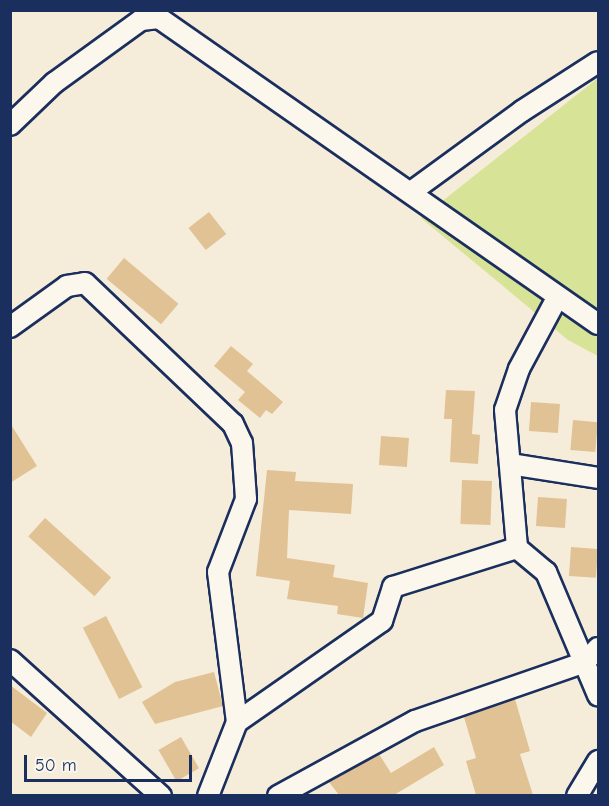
<!DOCTYPE html>
<style>
body{margin:0}
#map{position:relative;width:609px;height:806px;overflow:hidden;background:#f6ecda;font-family:"Comic Neue",sans-serif}
div>[style]{position:absolute}
.green>*{inset:0;background:#d7e396}
.building>*{inset:0;background:#e0c294;transform-origin:0 0}
.roads{filter:drop-shadow(2px 0 #1b2f5e) drop-shadow(-2px 0 #1b2f5e) drop-shadow(0 2px #1b2f5e) drop-shadow(0 -2px #1b2f5e)}
.street>*{height:20px;margin:-10px;padding:0 10px;transform-origin:10px;border-radius:10px;background:#fbf7ec}
span{translate:-50% -50%;white-space:nowrap;text-align:center;line-height:1.15;-webkit-text-stroke:4.5px #fbf7ec;paint-order:stroke}
.frame{position:absolute;inset:0;border:12px solid #1b2f5e;pointer-events:none}
.scale{position:absolute;left:24px;top:755px;width:168px;height:27px;box-sizing:border-box;border:3px solid #1b2f5e;border-top:0;padding-left:8px;font-size:18px;line-height:21px;white-space:nowrap;color:#1b2f5e;-webkit-text-stroke:4px #fbf7ec;paint-order:stroke}
</style>
<div id="map">
<div class="green">
<i style="clip-path:polygon(598px 78px,598px 356px,568px 340px,421px 218px)"></i>
</div>
<div class="building">
<i style="left:209px;top:212px;width:28px;height:26px;rotate:52deg"></i>
<i style="left:124px;top:258px;width:71px;height:27px;rotate:40deg"></i>
<i style="clip-path:polygon(231px 346px,253px 364px,247px 371px,283px 402px,272px 414px,266px 410px,260px 418px,238px 400px,245px 392px,214px 366px)"></i>
<i style="clip-path:polygon(446px 390px,475px 391px,472px 434px,480px 435px,478px 464px,450px 462px,452px 419px,444px 419px)"></i>
<i style="left:531px;top:402px;width:29px;height:29px;rotate:4deg"></i>
<i style="left:573px;top:420px;width:25px;height:30px;rotate:5deg"></i>
<i style="clip-path:polygon(10px 423px,37px 466px,10px 483px)"></i>
<i style="left:381px;top:436px;width:28px;height:29px;rotate:4deg"></i>
<i style="clip-path:polygon(267px 470px,296px 472px,295px 481px,353px 484px,351px 514px,289px 510px,287px 558px,335px 565px,333px 577px,368px 583px,363px 618px,337px 614px,338px 606px,287px 599px,290px 581px,256px 576px)"></i>
<i style="left:462px;top:480px;width:30px;height:44px;rotate:2deg"></i>
<i style="left:538px;top:497px;width:29px;height:29px;rotate:4deg"></i>
<i style="left:45px;top:518px;width:89px;height:25px;rotate:42deg"></i>
<i style="left:571px;top:547px;width:27px;height:29px;rotate:4deg"></i>
<i style="left:106px;top:616px;width:80px;height:26px;rotate:63deg"></i>
<i style="clip-path:polygon(214px 672px,223px 706px,155px 724px,142px 702px,175px 682px)"></i>
<i style="clip-path:polygon(10px 685px,47px 713px,31px 737px,10px 721px)"></i>
<i style="clip-path:polygon(515px 699px,530px 751px,520px 754px,533px 795px,476px 795px,466px 761px,476px 758px,464px 717px)"></i>
<i style="left:181px;top:737px;width:36px;height:26px;rotate:60deg"></i>
<i style="clip-path:polygon(434px 747px,444px 765px,394px 795px,339px 795px,329px 782px,379px 754px,391px 773px)"></i>
</div>
<div class="roads">
<div class="street">
<i style="left:10px;top:125px;width:61px;rotate:-43.7deg"></i>
<i style="left:54px;top:83px;width:107px;rotate:-35.9deg"></i>
<i style="left:141px;top:20px;width:18px;rotate:-6deg"></i>
<i style="left:159px;top:18px;width:535px;rotate:34.88deg"></i>
<i style="left:411px;top:192px;width:137px;rotate:-36.1deg"></i>
<i style="left:522px;top:111px;width:90px;rotate:-32.8deg"></i>
<i style="left:557px;top:298px;width:81px;rotate:118.2deg"></i>
<i style="left:519px;top:369px;width:43px;rotate:108.9deg"></i>
<i style="left:505px;top:410px;width:139px;rotate:85deg"></i>
<i style="left:517px;top:548px;width:38px;rotate:40deg"></i>
<i style="left:546px;top:572px;width:134px;rotate:67.1deg"></i>
<i style="left:10px;top:327px;width:70px;rotate:-35.7deg"></i>
<i style="left:67px;top:286px;width:18px;rotate:-9deg"></i>
<i style="left:85px;top:283px;width:204px;rotate:43.6deg"></i>
<i style="left:233px;top:424px;width:21px;rotate:65deg"></i>
<i style="left:242px;top:443px;width:56px;rotate:85.9deg"></i>
<i style="left:246px;top:499px;width:78px;rotate:111deg"></i>
<i style="left:218px;top:572px;width:151px;rotate:82.8deg"></i>
<i style="left:510px;top:464px;width:89px;rotate:9deg"></i>
<i style="left:10px;top:660px;width:203px;rotate:42deg"></i>
<i style="left:208px;top:796px;width:79px;rotate:-68.6deg"></i>
<i style="left:237px;top:722px;width:177px;rotate:-34.9deg"></i>
<i style="left:382px;top:621px;width:36px;rotate:-72deg"></i>
<i style="left:393px;top:587px;width:130px;rotate:-17.5deg"></i>
<i style="left:278px;top:796px;width:156px;rotate:-28.7deg"></i>
<i style="left:415px;top:721px;width:180px;rotate:-19.1deg"></i>
<i style="left:585px;top:662px;width:19px;rotate:-47deg"></i>
<i style="left:577px;top:796px;width:41px;rotate:-59deg"></i>
</div>
</div>
<div class="frame"></div>
<div class="scale">50 m</div>
</div>
